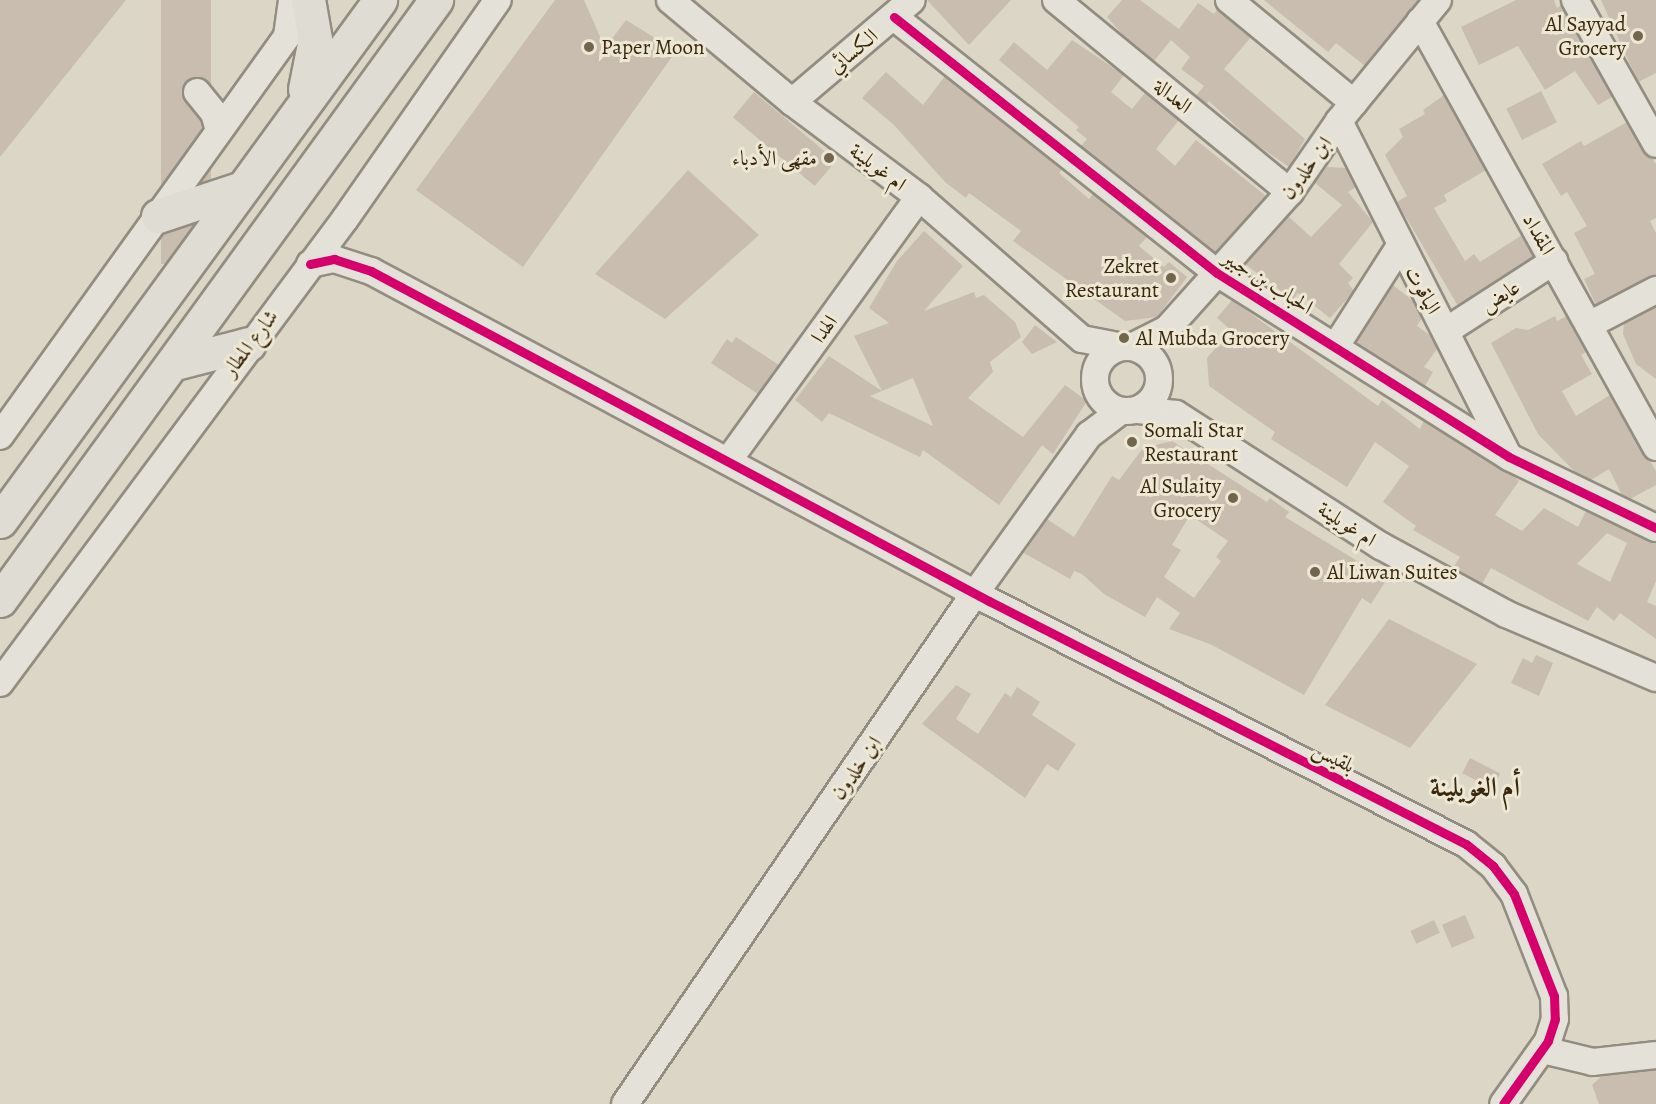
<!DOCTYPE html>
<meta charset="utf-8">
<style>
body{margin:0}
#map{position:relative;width:1656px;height:1104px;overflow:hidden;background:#dbd6c5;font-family:Alegreya,Amiri,serif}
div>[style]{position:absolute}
.building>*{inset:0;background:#c9bdaf;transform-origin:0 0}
.roads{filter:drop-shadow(2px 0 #928d80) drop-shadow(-2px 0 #928d80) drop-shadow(0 2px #928d80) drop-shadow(0 -2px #928d80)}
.minor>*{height:26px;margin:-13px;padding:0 13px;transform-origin:13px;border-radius:13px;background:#e4e1d9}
.minor>.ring{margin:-13px;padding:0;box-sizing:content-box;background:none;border:26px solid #e4e1d9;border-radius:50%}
.major>*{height:33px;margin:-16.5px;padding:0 16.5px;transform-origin:16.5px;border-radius:16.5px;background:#dedcd3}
.cycleway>*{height:9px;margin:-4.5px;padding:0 4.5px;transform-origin:4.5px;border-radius:4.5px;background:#d6006c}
.dots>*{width:16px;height:16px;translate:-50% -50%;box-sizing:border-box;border:3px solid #ede7d4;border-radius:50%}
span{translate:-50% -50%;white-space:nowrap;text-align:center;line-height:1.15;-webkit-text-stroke:6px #ede7d4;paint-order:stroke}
.poi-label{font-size:21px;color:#39280e}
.right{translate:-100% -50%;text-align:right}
.left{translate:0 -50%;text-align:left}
.street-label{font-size:21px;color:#39280e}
.district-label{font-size:27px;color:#39280e;font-weight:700}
</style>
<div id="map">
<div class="building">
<i style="clip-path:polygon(0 0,126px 0,0 157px)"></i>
<i style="left:161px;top:0;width:50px;height:264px"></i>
<i style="clip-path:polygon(555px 0,584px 0,605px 48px,626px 20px,676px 51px,523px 267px,416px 190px)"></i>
<i style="clip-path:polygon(927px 0,1011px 0,969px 45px)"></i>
<i style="clip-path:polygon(1122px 0,1140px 0,1179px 29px,1198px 3px,1214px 14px,1218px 9px,1251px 37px,1224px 69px,1305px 139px,1289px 167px,1253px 142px,1209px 101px,1206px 104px,1196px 96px,1204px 86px,1181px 69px,1190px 57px,1171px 40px,1154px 61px,1123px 35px,1107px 17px)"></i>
<i style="clip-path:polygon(1264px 0,1419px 0,1365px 66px,1336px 43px,1328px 52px)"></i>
<i style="clip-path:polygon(1516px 0,1554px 0,1557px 8px,1561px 5px,1612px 97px,1598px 105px,1575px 71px,1545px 90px,1518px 46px,1479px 65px,1461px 27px)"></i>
<i style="clip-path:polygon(1601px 0,1656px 0,1656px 73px,1638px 82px)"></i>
<i style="clip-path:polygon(1072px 40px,1124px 75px,1111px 92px,1132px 109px,1145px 93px,1179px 120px,1156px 149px,1175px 166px,1196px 140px,1266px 196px,1215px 253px,1081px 146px,1087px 139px,1076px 130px,1079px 127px,999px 60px,1014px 42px,1047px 70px)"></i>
<i style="clip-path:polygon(886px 72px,923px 105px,945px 76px,1062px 169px,1059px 173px,1089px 199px,1093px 194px,1147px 237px,1139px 246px,1164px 267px,1169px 262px,1187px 277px,1157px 317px,1125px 321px,1013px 241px,1021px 231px,969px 193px,966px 198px,945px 182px,894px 125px,862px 98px)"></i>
<i style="left:1541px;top:91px;width:35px;height:39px;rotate:63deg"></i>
<i style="left:754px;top:92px;width:107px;height:33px;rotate:40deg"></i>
<i style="clip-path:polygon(1444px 95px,1486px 170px,1444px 195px,1447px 201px,1434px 208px,1465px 261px,1474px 254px,1480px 262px,1522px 235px,1533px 257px,1458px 306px,1397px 202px,1407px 196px,1385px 155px,1403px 137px,1399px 129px,1425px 114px,1423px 110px)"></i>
<i style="clip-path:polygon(1627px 122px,1656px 164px,1656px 218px,1650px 221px,1656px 233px,1656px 275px,1596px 305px,1584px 279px,1595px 274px,1574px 233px,1587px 226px,1567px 192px,1561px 196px,1542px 164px,1581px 141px,1584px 146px)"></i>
<i style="clip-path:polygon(1327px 167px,1346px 168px,1356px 187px,1348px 192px,1373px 222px,1339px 264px,1353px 278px,1348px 283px,1354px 291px,1330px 318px,1298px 293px,1293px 300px,1245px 264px,1288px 216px,1311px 237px,1342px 205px,1315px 183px)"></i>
<i style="clip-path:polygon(688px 170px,759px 235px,665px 319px,595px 274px)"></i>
<i style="clip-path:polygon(evenodd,924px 231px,963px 266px,924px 311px,974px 292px,976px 298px,984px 295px,1015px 322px,1021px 337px,990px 362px,993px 372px,968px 398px,1023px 437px,1065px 385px,1087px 401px,1053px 454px,1042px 445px,999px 505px,923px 450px,920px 457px,829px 413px,822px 422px,795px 400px,829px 356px,882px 391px,854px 336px,889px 323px,869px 308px,897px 261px,924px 231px,913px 378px,933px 426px,870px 396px,913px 378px)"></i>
<i style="clip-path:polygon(1393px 285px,1412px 300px,1422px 318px,1417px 326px,1431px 336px,1437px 349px,1424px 367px,1433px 372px,1425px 386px,1356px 343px)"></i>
<i style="clip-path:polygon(evenodd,1232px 300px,1378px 406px,1382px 400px,1420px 429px,1424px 421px,1511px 474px,1519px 481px,1495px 515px,1522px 531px,1544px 508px,1578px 527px,1586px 511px,1656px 543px,1656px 581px,1647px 602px,1656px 606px,1656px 639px,1620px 613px,1614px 621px,1597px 607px,1588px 621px,1491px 568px,1482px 584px,1453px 568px,1460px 557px,1413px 530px,1416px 526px,1383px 502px,1409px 466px,1375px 442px,1347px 487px,1271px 439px,1275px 432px,1209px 386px,1207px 358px,1231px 330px,1217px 318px,1232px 300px,1607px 533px,1627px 543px,1610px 582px,1577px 564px,1607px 533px)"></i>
<i style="clip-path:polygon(1656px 307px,1656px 379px,1636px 364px,1623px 334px,1624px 324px)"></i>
<i style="clip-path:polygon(1555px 316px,1557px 321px,1567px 316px,1586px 352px,1581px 355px,1592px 374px,1562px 391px,1576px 416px,1610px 395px,1656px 471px,1656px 485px,1630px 499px,1622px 495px,1609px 469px,1591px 480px,1575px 472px,1538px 434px,1491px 343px,1516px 328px,1528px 330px)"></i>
<i style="clip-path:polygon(1035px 325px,1057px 342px,1032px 354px,1022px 342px)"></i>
<i style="clip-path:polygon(736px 337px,779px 365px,758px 394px,711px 363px,727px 339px,732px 343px)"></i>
<i style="clip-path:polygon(evenodd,1172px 441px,1267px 502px,1270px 498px,1289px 512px,1285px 517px,1387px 579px,1371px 604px,1362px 598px,1304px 695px,1212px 645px,1169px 629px,1180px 613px,1157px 597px,1145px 617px,1104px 594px,1082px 574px,1074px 571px,1070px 579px,1024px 553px,1047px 519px,1074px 537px,1112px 476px,1119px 480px,1143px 448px,1172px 441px,1190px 515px,1228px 541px,1216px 557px,1221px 561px,1194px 598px,1164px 577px,1181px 550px,1172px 545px,1190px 515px)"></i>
<i style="clip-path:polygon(1389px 619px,1477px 664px,1410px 748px,1325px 705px)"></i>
<i style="clip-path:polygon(1536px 655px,1553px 663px,1539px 696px,1511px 683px,1523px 658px,1532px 663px)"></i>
<i style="clip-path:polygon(956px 685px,971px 694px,956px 719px,978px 734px,1005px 693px,1011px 697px,1017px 687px,1040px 702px,1032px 715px,1076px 744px,1058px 771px,1047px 764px,1025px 798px,922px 724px)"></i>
<i style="left:1470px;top:758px;width:34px;height:17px;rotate:27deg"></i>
<i style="left:1465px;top:915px;width:25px;height:25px;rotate:67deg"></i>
<i style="left:1434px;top:920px;width:14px;height:26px;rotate:65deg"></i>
<i style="clip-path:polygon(1656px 1070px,1656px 1104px,1599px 1104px,1592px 1085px,1602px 1076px)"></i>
</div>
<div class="roads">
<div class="minor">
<i style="left:670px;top:0;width:159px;rotate:39.9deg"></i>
<i style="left:792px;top:102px;width:159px;rotate:36.8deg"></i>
<i style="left:919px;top:197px;width:216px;rotate:41.1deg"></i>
<i style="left:1082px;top:339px;width:42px;rotate:11deg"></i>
<i style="left:1056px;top:0;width:303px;rotate:39.4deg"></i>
<i style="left:1229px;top:0;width:162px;rotate:39.5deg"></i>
<i style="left:1575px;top:0;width:165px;rotate:60.6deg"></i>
<i style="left:894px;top:17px;width:412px;rotate:38.4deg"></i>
<i style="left:1217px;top:273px;width:345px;rotate:32.2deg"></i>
<i style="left:1509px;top:457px;width:163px;rotate:25.8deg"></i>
<i style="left:1420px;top:21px;width:487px;rotate:61deg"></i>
<i style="left:197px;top:92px;width:27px;rotate:51deg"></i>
<i style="left:214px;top:113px;width:18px;rotate:74deg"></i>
<i style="left:792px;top:102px;width:157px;rotate:-40.4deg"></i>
<i style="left:1339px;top:121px;width:375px;rotate:63.2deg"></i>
<i style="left:310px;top:264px;width:25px;rotate:-12deg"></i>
<i style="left:334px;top:259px;width:39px;rotate:18deg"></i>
<i style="left:371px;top:271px;width:701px;rotate:28.1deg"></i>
<i style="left:989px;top:601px;width:535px;rotate:27deg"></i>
<i style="left:1466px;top:844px;width:35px;rotate:39deg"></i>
<i style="left:1493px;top:866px;width:35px;rotate:53deg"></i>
<i style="left:1514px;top:894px;width:110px;rotate:68.6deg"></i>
<i style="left:1554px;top:996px;width:23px;rotate:88deg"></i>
<i style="left:1555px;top:1019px;width:23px;rotate:108deg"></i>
<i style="left:1548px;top:1041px;width:77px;rotate:125.5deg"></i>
<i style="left:1589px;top:325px;width:76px;rotate:-27.6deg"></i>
<i style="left:1446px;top:331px;width:129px;rotate:-32.9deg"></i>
<i style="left:1336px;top:346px;width:119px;rotate:-57.4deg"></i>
<i class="ring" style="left:1095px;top:347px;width:38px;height:38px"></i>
<i style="left:1131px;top:347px;width:40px;rotate:-26.6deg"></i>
<i style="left:1167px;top:329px;width:184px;rotate:-48.1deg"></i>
<i style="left:1290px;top:192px;width:86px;rotate:-55.4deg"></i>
<i style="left:1339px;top:121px;width:156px;rotate:-50.7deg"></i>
<i style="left:1138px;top:410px;width:38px;rotate:6deg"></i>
<i style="left:1176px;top:414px;width:244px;rotate:32.8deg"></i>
<i style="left:1381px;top:546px;width:142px;rotate:28.5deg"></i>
<i style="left:1506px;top:614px;width:163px;rotate:23.1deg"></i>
<i style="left:0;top:436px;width:492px;rotate:-54.3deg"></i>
<i style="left:287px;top:36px;width:36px;rotate:-82deg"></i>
<i style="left:728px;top:461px;width:326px;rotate:-54.1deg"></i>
<i style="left:0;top:683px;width:578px;rotate:-53.37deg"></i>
<i style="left:345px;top:219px;width:267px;rotate:-55.1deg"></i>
<i style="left:1543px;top:1050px;width:51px;rotate:13.5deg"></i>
<i style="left:1593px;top:1062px;width:63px;rotate:-6.3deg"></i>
<i style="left:625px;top:1104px;width:604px;rotate:-55.6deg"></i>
<i style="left:966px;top:606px;width:211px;rotate:-54.3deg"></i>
<i style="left:1089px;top:435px;width:40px;rotate:-37deg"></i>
</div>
<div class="major">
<i style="left:305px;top:89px;width:51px;rotate:-78.7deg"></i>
<i style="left:315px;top:39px;width:40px;rotate:-100deg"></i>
<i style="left:158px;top:216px;width:89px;rotate:-18.4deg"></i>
<i style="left:175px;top:363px;width:76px;rotate:-14.4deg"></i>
<i style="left:0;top:521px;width:645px;rotate:-53.89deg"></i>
<i style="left:0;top:600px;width:742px;rotate:-54deg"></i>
</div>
</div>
<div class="cycleway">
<i style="left:894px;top:17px;width:412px;rotate:38.4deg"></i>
<i style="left:1217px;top:273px;width:345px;rotate:32.2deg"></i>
<i style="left:1509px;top:457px;width:163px;rotate:25.8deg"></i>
<i style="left:310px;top:264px;width:25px;rotate:-12deg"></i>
<i style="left:334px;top:259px;width:39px;rotate:18deg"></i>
<i style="left:371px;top:271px;width:701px;rotate:28.1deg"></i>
<i style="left:989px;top:601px;width:535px;rotate:27deg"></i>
<i style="left:1466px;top:844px;width:35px;rotate:39deg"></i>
<i style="left:1493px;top:866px;width:35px;rotate:53deg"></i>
<i style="left:1514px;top:894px;width:110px;rotate:68.6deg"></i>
<i style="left:1554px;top:996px;width:23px;rotate:88deg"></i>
<i style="left:1555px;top:1019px;width:23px;rotate:108deg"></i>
<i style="left:1548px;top:1041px;width:77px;rotate:125.5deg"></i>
</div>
<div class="dots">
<i style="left:1638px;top:36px;background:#72654e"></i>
<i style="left:589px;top:47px;background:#72654e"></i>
<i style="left:829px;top:158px;background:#72654e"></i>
<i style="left:1171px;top:278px;background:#72654e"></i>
<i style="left:1124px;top:338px;background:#72654e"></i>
<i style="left:1132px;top:442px;background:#72654e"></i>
<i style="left:1233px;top:498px;background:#72654e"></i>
<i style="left:1315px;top:572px;background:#72654e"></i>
</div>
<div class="poi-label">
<span class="right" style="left:1626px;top:36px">Al Sayyad<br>Grocery</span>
<span class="left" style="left:601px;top:47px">Paper Moon</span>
<span class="right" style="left:817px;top:158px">مقهى الأدباء</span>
<span class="right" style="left:1159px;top:278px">Zekret<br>Restaurant</span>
<span class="left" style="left:1136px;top:338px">Al Mubda Grocery</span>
<span class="left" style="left:1144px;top:442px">Somali Star<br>Restaurant</span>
<span class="right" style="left:1221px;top:498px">Al Sulaity<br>Grocery</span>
<span class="left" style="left:1327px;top:572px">Al Liwan Suites</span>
</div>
<div class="street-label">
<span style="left:853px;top:51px;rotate:-40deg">الكسائي</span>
<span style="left:1173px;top:96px;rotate:39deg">العدالة</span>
<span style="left:878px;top:167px;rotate:37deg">ام غويلينة</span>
<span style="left:1306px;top:168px;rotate:-54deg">ابن خلدون</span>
<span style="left:1539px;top:234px;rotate:61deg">المقداد</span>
<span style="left:1268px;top:282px;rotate:32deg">الحباب بن جبير</span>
<span style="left:1423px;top:290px;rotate:61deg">الياقوت</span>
<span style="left:1500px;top:296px;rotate:-33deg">عايض</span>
<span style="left:824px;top:329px;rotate:-54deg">الهدا</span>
<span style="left:250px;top:343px;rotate:-53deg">شارع المطار</span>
<span style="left:1347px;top:524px;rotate:33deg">ام غويلينة</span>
<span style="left:1334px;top:757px;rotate:27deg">بلقيس</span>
<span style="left:856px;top:768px;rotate:-55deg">ابن خلدون</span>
</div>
<div class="district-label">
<span style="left:1475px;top:788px">أم الغويلينة</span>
</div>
</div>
